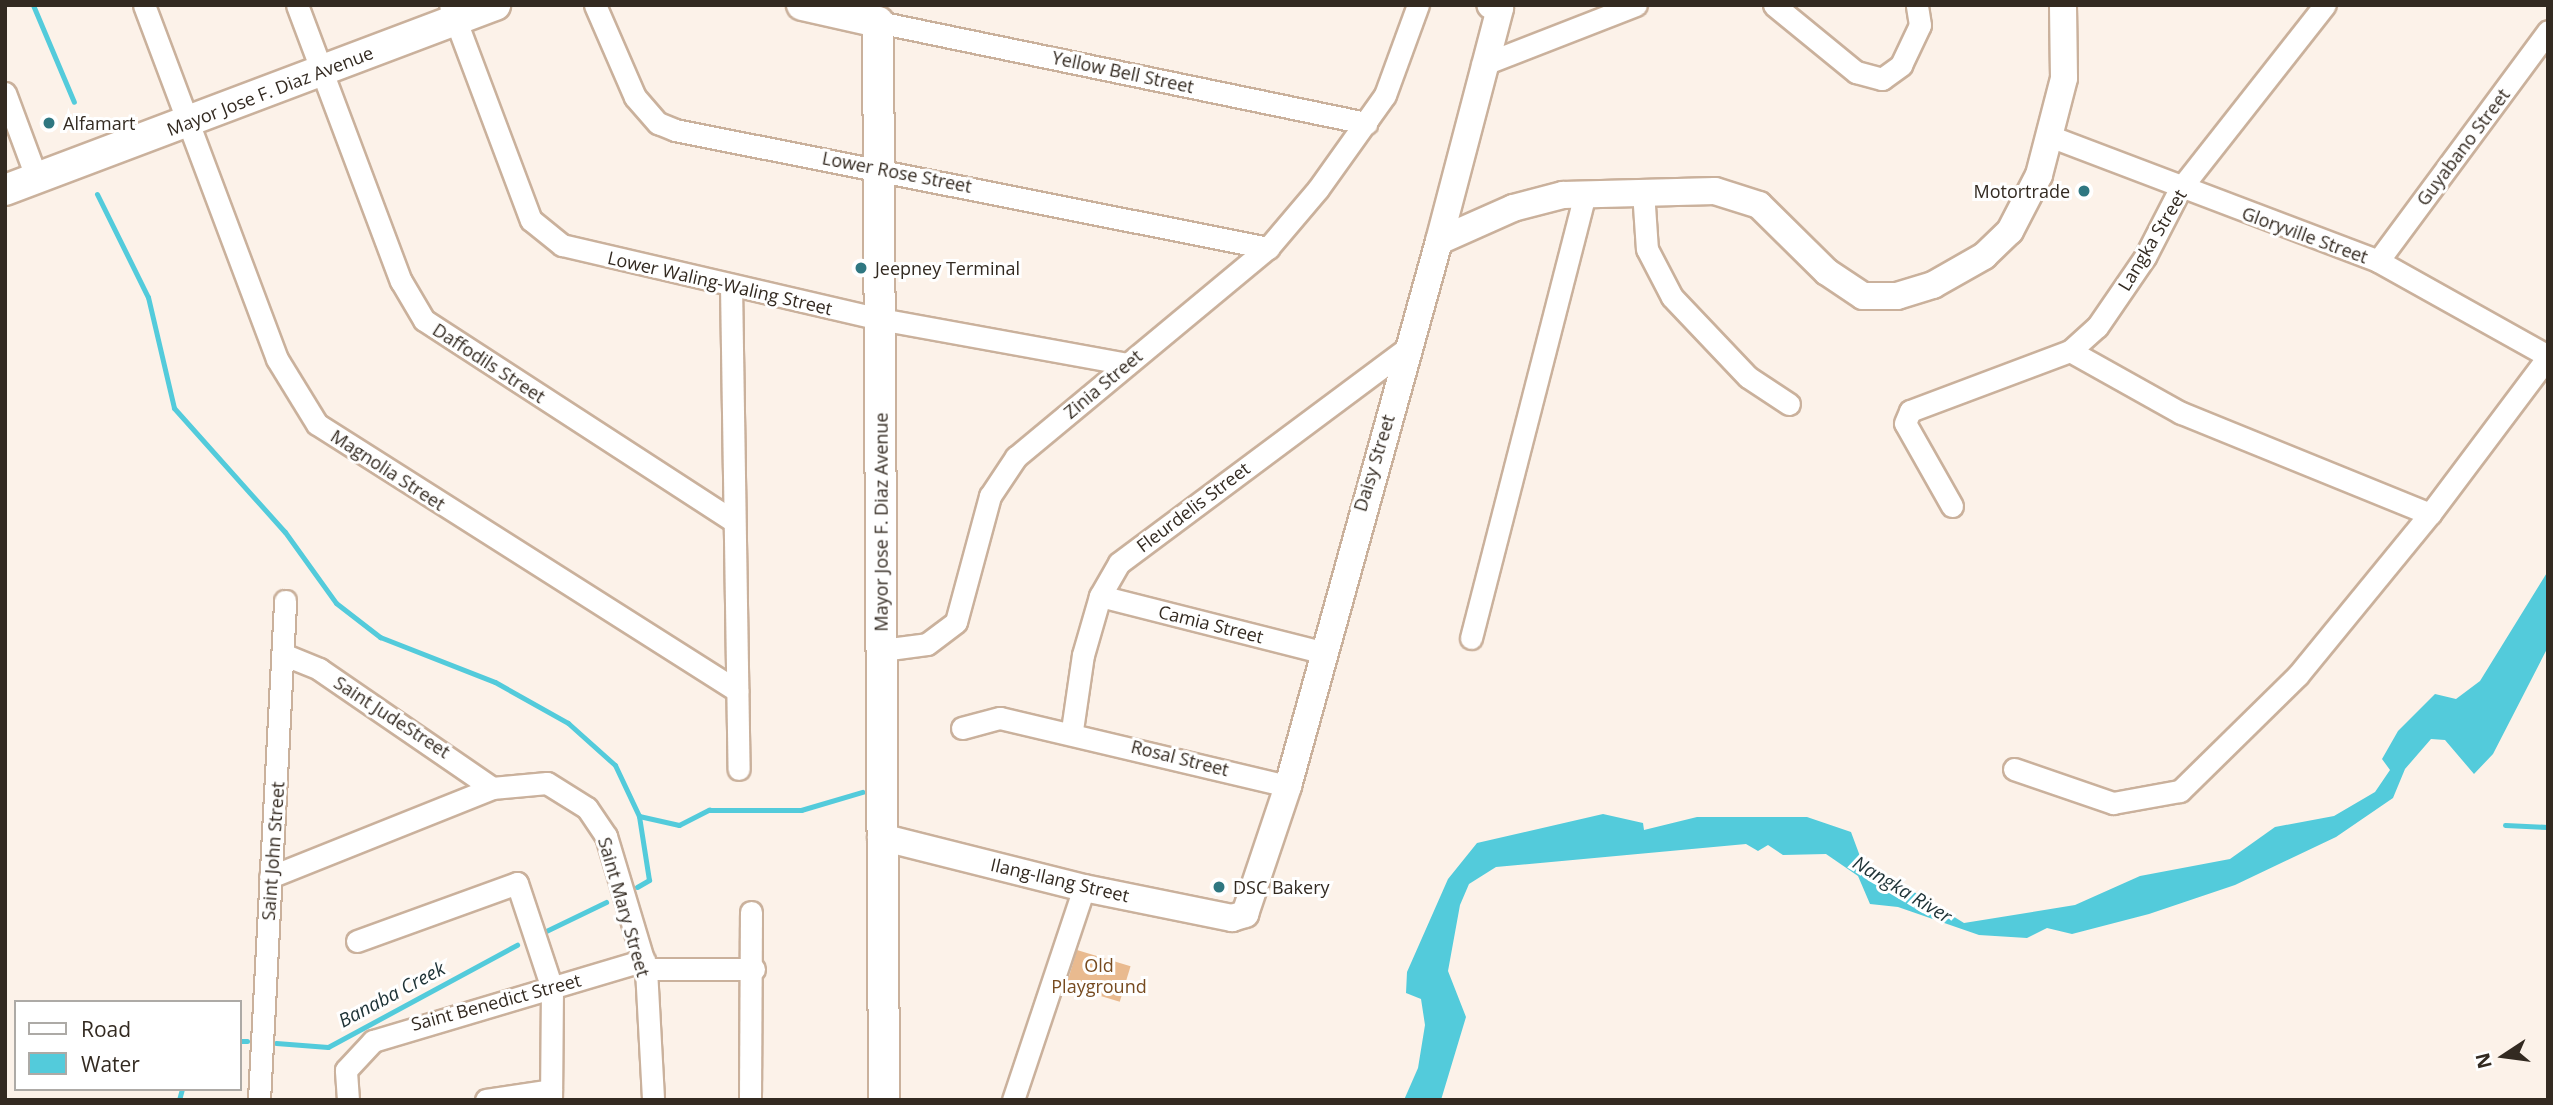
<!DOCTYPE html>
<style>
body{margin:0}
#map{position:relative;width:2553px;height:1105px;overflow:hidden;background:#fcf2e9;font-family:"Open Sans",sans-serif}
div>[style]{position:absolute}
.green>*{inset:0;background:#e9ba8f;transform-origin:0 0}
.water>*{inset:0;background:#53cbdb}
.stream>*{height:5px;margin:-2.5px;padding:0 2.5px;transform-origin:2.5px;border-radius:2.5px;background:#53cbdb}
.roads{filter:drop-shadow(2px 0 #cab19c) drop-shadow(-2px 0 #cab19c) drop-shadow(0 2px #cab19c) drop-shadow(0 -2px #cab19c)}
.minor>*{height:21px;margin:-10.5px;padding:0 10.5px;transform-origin:10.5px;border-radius:10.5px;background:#fff}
.tertiary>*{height:26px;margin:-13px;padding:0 13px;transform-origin:13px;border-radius:13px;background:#fff}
.secondary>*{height:30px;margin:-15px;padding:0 15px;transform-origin:15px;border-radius:15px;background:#fff}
.dots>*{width:19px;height:19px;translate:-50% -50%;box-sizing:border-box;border:4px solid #fff;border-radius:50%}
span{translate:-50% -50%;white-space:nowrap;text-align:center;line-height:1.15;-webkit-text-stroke:6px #fff;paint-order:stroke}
.street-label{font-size:18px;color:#332a21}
.poi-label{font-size:18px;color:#332a21}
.left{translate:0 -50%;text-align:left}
.right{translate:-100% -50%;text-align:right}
.park-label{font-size:18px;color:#774b20}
.water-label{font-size:19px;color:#1d3236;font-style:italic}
.frame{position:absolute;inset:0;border:7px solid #332a21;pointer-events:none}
.legend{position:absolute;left:14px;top:1000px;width:228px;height:91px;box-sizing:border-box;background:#fff;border:2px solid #adaaa6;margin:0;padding:9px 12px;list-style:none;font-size:21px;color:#332a21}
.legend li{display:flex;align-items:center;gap:14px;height:35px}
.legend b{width:35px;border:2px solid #adaaa6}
.north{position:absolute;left:2469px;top:1021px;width:70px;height:70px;-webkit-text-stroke:5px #fff;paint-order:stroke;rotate:257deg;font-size:19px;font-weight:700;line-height:28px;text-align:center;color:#332a21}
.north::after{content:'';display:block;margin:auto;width:24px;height:32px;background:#332a21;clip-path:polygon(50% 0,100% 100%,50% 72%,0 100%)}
</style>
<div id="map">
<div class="green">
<i style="left:1077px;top:950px;width:56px;height:37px;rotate:17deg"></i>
</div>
<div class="water">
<i style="clip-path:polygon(2548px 571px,2548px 647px,2493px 754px,2474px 774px,2445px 740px,2431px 739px,2405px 769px,2393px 798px,2336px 837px,2235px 885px,2149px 914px,2072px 934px,2047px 928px,2027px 938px,1979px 935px,1898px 907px,1870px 904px,1858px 876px,1826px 854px,1783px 855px,1768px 845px,1758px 851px,1746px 844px,1496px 867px,1469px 884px,1460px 905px,1448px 971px,1466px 1017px,1441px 1100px,1404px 1100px,1418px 1068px,1425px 1025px,1421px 999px,1406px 993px,1407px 972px,1448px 879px,1477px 843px,1603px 814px,1643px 823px,1644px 830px,1697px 817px,1807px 817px,1851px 832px,1861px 859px,1964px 923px,2075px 905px,2140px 876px,2230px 859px,2275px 827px,2334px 816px,2375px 792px,2390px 770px,2382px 759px,2398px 731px,2435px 694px,2456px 699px,2480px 681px)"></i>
</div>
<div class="stream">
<i style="left:33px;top:5px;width:105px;rotate:67.1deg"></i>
<i style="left:97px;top:194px;width:115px;rotate:63.7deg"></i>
<i style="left:148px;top:297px;width:114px;rotate:76.8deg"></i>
<i style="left:174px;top:408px;width:166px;rotate:48.2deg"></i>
<i style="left:285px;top:532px;width:87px;rotate:54.3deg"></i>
<i style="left:336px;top:603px;width:56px;rotate:37.7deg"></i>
<i style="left:380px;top:637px;width:123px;rotate:21.4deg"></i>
<i style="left:495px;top:682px;width:84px;rotate:29.3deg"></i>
<i style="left:568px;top:723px;width:63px;rotate:41.8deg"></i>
<i style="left:615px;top:765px;width:56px;rotate:64.8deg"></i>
<i style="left:2505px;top:825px;width:43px;rotate:2.7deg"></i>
<i style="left:637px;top:887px;width:14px;rotate:-30deg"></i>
<i style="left:649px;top:880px;width:65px;rotate:-98.9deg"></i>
<i style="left:639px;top:816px;width:41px;rotate:12.7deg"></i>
<i style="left:679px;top:825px;width:34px;rotate:-27deg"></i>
<i style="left:709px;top:810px;width:92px"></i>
<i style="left:801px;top:810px;width:64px;rotate:-16.4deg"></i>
<i style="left:544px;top:932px;width:69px;rotate:-25.8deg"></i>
<i style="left:240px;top:1041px;width:7px"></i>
<i style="left:276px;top:1043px;width:52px;rotate:4.4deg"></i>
<i style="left:328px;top:1047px;width:215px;rotate:-28.4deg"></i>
<i style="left:179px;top:1100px;width:11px;rotate:-75deg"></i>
</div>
<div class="roads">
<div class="minor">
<i style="left:144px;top:5px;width:378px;rotate:69.4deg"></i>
<i style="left:277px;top:359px;width:76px;rotate:58.4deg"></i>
<i style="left:317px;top:424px;width:498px;rotate:32.4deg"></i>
<i style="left:297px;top:5px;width:295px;rotate:69.4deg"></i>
<i style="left:401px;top:281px;width:45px;rotate:59.5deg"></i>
<i style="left:424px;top:320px;width:369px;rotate:33deg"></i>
<i style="left:450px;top:5px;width:230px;rotate:69.4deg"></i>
<i style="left:531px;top:220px;width:40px;rotate:39deg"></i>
<i style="left:562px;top:245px;width:326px;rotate:13.1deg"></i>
<i style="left:880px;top:319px;width:251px;rotate:10.3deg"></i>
<i style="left:595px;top:5px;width:100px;rotate:66.5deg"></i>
<i style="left:635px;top:97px;width:35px;rotate:49deg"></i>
<i style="left:658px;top:123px;width:18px;rotate:22deg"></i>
<i style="left:675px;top:130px;width:605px;rotate:11.25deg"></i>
<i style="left:1774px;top:5px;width:106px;rotate:39.3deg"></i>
<i style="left:1856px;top:72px;width:27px;rotate:15deg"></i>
<i style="left:1882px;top:79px;width:24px;rotate:-36deg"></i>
<i style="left:1901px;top:65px;width:44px;rotate:-64.6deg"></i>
<i style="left:1920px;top:25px;width:20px;rotate:-99deg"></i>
<i style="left:878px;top:22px;width:499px;rotate:11.7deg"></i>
<i style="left:1482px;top:65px;width:165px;rotate:-21.3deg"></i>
<i style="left:5px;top:93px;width:92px;rotate:69.6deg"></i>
<i style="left:2052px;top:137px;width:349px;rotate:20.8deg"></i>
<i style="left:2378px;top:261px;width:195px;rotate:29.2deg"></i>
<i style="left:1643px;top:191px;width:58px;rotate:86.1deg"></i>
<i style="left:1647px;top:249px;width:54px;rotate:62.5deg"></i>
<i style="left:1672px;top:297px;width:110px;rotate:46.5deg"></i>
<i style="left:1748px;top:377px;width:49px;rotate:33.4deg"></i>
<i style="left:2378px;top:261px;width:286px;rotate:-53.5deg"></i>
<i style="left:731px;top:285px;width:484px;rotate:89.1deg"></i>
<i style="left:1952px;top:506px;width:95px;rotate:-119.5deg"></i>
<i style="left:1905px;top:423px;width:13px;rotate:-67deg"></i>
<i style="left:1910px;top:411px;width:171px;rotate:-20.6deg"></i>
<i style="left:2070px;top:351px;width:36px;rotate:-42deg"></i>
<i style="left:2097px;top:327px;width:85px;rotate:-55.6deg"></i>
<i style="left:2145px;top:257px;width:76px;rotate:-62.8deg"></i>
<i style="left:2180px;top:189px;width:234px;rotate:-51.8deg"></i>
<i style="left:2430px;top:514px;width:196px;rotate:-53.1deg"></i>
<i style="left:1100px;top:596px;width:228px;rotate:14.2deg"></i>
<i style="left:1471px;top:638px;width:459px;rotate:-75.6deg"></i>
<i style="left:882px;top:650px;width:45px;rotate:-7.6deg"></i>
<i style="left:927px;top:644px;width:36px;rotate:-37deg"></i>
<i style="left:956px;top:622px;width:131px;rotate:-74.9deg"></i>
<i style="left:990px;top:496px;width:47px;rotate:-56.3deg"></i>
<i style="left:1016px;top:457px;width:327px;rotate:-39.7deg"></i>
<i style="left:1268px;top:248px;width:77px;rotate:-49.7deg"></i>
<i style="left:1318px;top:189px;width:115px;rotate:-54.5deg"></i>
<i style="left:1385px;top:95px;width:96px;rotate:-69.9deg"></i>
<i style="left:285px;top:655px;width:37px;rotate:22deg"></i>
<i style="left:319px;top:669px;width:210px;rotate:34.5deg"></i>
<i style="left:962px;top:728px;width:39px;rotate:-15deg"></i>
<i style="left:1000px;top:718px;width:296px;rotate:13.3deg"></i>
<i style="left:1072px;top:730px;width:76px;rotate:-81.7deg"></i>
<i style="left:1083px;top:655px;width:61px;rotate:-73.9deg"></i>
<i style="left:1100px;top:596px;width:38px;rotate:-60deg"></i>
<i style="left:1119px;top:563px;width:362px;rotate:-36.7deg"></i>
<i style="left:2014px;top:769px;width:105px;rotate:19deg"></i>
<i style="left:2113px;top:803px;width:68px;rotate:-10.2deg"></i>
<i style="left:2180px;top:791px;width:165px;rotate:-44.5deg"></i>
<i style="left:2298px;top:675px;width:208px;rotate:-50.7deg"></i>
<i style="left:2430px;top:514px;width:269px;rotate:-157.9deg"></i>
<i style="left:2181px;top:413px;width:127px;rotate:-150.8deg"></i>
<i style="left:270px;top:877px;width:239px;rotate:-21.8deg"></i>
<i style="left:492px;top:788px;width:55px;rotate:-5.2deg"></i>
<i style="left:547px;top:783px;width:47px;rotate:32deg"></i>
<i style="left:587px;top:808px;width:34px;rotate:56deg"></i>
<i style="left:606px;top:836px;width:139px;rotate:73.3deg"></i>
<i style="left:646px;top:969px;width:131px;rotate:86.9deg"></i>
<i style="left:357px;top:941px;width:170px;rotate:-19.9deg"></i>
<i style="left:517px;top:883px;width:111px;rotate:71.6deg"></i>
<i style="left:552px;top:988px;width:112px;rotate:90.5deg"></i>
<i style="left:646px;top:969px;width:108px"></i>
<i style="left:259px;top:1100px;width:500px;rotate:-87deg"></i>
<i style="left:348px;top:1100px;width:30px;rotate:-94deg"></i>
<i style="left:346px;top:1070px;width:40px;rotate:-47deg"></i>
<i style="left:373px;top:1041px;width:283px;rotate:-16.6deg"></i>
<i style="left:486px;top:1100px;width:66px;rotate:-8.7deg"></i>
<i style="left:750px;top:1100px;width:188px;rotate:-89.7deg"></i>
<i style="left:1013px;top:1100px;width:224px;rotate:-71.5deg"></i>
</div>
<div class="tertiary">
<i style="left:1439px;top:241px;width:81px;rotate:-24deg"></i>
<i style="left:1513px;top:208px;width:52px;rotate:-14.6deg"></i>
<i style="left:1563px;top:195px;width:152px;rotate:-1.5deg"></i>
<i style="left:1715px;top:191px;width:46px;rotate:17.7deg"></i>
<i style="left:1759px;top:205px;width:95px;rotate:44.6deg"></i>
<i style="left:1827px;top:272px;width:43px;rotate:33.7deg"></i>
<i style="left:1863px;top:296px;width:34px"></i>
<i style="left:1897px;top:296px;width:38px;rotate:-17deg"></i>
<i style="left:1933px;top:285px;width:59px;rotate:-29.6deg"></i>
<i style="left:1984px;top:256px;width:36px;rotate:-44deg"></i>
<i style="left:2010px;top:231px;width:63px;rotate:-62.6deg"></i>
<i style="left:2039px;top:175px;width:100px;rotate:-75.5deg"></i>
<i style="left:2064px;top:78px;width:73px;rotate:-90.8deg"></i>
<i style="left:881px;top:837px;width:209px;rotate:14.1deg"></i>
<i style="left:1084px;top:888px;width:151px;rotate:11.5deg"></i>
<i style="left:1232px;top:918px;width:14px;rotate:-17deg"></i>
<i style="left:1245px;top:914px;width:135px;rotate:-71.4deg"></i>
<i style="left:1288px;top:786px;width:566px;rotate:-74.51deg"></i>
<i style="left:1439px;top:241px;width:241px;rotate:-75.3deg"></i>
<i style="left:1500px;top:8px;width:10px;rotate:-163deg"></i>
</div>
<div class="secondary">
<i style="left:802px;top:5px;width:78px;rotate:12.6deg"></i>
<i style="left:878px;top:22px;width:1078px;rotate:89.68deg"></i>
<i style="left:5px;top:190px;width:524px;rotate:-20.68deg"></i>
</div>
</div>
<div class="dots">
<i style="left:49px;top:123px;background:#2f7781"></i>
<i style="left:2084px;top:191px;background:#2f7781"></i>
<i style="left:861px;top:268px;background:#2f7781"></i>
<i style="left:1219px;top:887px;background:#2f7781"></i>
</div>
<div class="street-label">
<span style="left:1123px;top:72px;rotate:12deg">Yellow Bell Street</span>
<span style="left:270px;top:91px;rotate:-21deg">Mayor Jose F. Diaz Avenue</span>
<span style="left:2463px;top:147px;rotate:-53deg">Guyabano Street</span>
<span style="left:897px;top:172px;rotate:11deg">Lower Rose Street</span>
<span style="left:2305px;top:235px;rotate:20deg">Gloryville Street</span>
<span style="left:2152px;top:240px;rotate:-59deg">Langka Street</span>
<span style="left:720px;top:283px;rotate:13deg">Lower Waling-Waling Street</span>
<span style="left:489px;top:363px;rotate:33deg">Daffodils Street</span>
<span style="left:1103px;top:384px;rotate:-40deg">Zinia Street</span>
<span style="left:1374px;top:463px;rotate:-73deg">Daisy Street</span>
<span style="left:388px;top:470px;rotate:33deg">Magnolia Street</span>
<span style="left:1193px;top:507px;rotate:-37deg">Fleurdelis Street</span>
<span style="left:881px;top:522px;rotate:-90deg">Mayor Jose F. Diaz Avenue</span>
<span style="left:1211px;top:624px;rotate:14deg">Camia Street</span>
<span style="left:392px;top:717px;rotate:33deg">Saint JudeStreet</span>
<span style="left:1180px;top:758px;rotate:14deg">Rosal Street</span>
<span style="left:273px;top:851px;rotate:-86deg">Saint John Street</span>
<span style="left:1060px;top:880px;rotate:13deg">Ilang-Ilang Street</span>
<span style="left:624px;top:907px;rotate:74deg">Saint Mary Street</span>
<span style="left:496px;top:1002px;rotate:-15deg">Saint Benedict Street</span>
</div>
<div class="poi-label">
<span class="left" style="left:63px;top:123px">Alfamart</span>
<span class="right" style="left:2070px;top:191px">Motortrade</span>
<span class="left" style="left:875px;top:268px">Jeepney Terminal</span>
<span class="left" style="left:1233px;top:887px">DSC Bakery</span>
</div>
<div class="park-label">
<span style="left:1099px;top:976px">Old<br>Playground</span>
</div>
<div class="water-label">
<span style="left:1902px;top:890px;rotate:31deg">Nangka River</span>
<span style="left:392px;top:995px;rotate:-28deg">Banaba Creek</span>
</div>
<div class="frame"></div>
<ul class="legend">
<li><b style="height:9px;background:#fff"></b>Road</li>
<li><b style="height:19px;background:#53cbdb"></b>Water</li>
</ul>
<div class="north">N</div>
</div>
